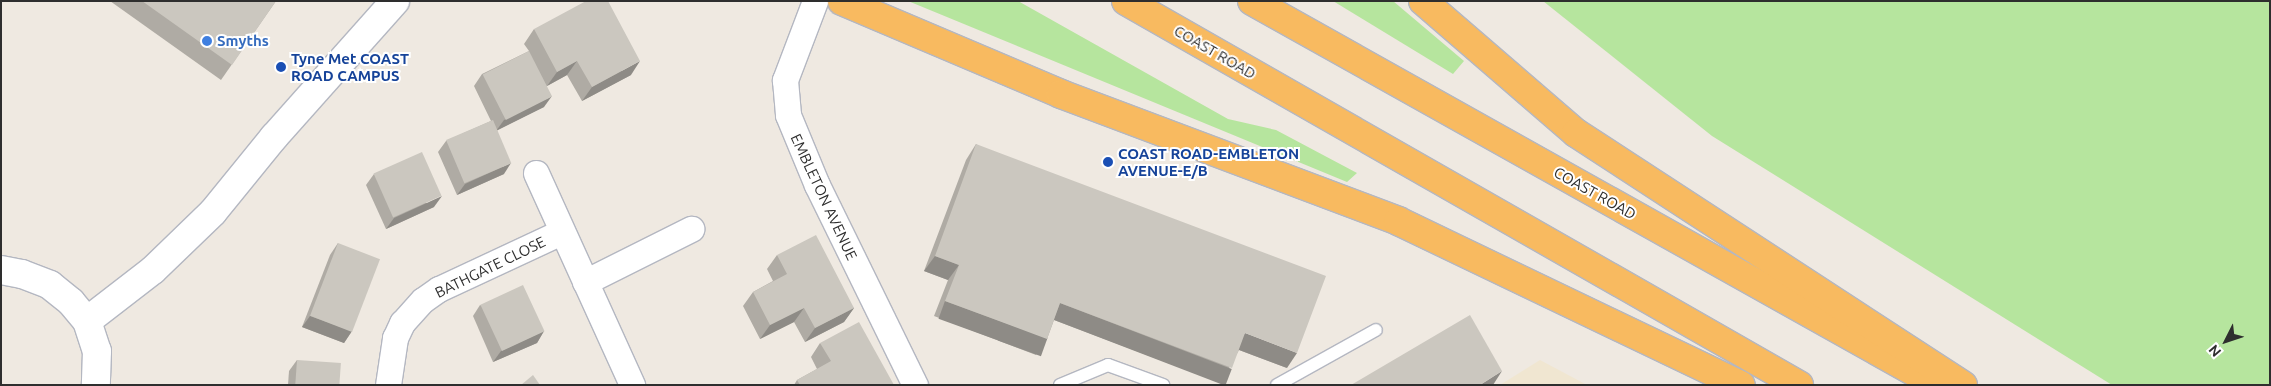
<!DOCTYPE html>
<style>
body{margin:0}
#map{position:relative;width:2271px;height:386px;overflow:hidden;background:#efe9e1;font-family:Ubuntu,sans-serif}
div>[style]{position:absolute}
.education>*{inset:0;background:#f0e6d1}
.green>*{inset:0;background:#b6e59e}
.roads{filter:drop-shadow(1px 0 #b4b7c1) drop-shadow(-1px 0 #b4b7c1) drop-shadow(0 1px #b4b7c1) drop-shadow(0 -1px #b4b7c1)}
.service>*{height:12px;margin:-6px;padding:0 6px;transform-origin:6px;border-radius:6px;background:#fff}
.minor>*{height:25px;margin:-12.5px;padding:0 12.5px;transform-origin:12.5px;border-radius:12.5px;background:#fff}
.tertiary>*{height:28px;margin:-14px;padding:0 14px;transform-origin:14px;border-radius:14px;background:#fff}
.trunk>*{height:28px;margin:-14px;padding:0 14px;transform-origin:14px;border-radius:14px;background:#f8ba60}
.wall>*{inset:0;background:#afaba4}
.shaded-wall>*{inset:0;background:#8e8b86;transform-origin:0 0}
.building>*{inset:0;background:#cbc7bf;transform-origin:0 0}
.dots>*{width:14px;height:14px;translate:-50% -50%;box-sizing:border-box;border:2px solid #fff;border-radius:50%}
span{translate:-50% -50%;white-space:nowrap;text-align:center;line-height:1.15;-webkit-text-stroke:4px #fff;paint-order:stroke}
.shop-label{font-size:15px;color:#366cbe;font-weight:700}
.left{translate:0 -50%;text-align:left}
.street-label{font-size:15px;color:#2e2e2e}
.transit-label{font-size:15px;color:#164399;font-weight:700}
.frame{position:absolute;inset:0;border:2px solid #2e2e2e;pointer-events:none}
.north{position:absolute;left:2201px;top:316px;width:50px;height:50px;-webkit-text-stroke:4px #fff;paint-order:stroke;rotate:229deg;font-size:14px;font-weight:700;line-height:20px;text-align:center;color:#2e2e2e}
.north::after{content:'';display:block;margin:auto;width:18px;height:22px;background:#2e2e2e;clip-path:polygon(50% 0,100% 100%,50% 72%,0 100%)}
</style>
<div id="map">
<div class="education">
<i style="clip-path:polygon(1540px 360px,1587px 385px,1500px 385px)"></i>
</div>
<div class="green">
<i style="clip-path:polygon(908px 1px,1018px 1px,1228px 119px,1276px 130px,1357px 173px,1347px 182px)"></i>
<i style="clip-path:polygon(1333px 1px,1393px 1px,1464px 61px,1453px 74px)"></i>
<i style="clip-path:polygon(1543px 1px,2270px 1px,2270px 385px,2112px 385px,1712px 136px)"></i>
</div>
<div class="roads">
<div class="service">
<i style="left:1060px;top:385px;width:52px;rotate:-22.6deg"></i>
<i style="left:1108px;top:365px;width:59px;rotate:20deg"></i>
<i style="left:1277px;top:385px;width:113px;rotate:-29.1deg"></i>
</div>
<div class="minor">
<i style="left:815px;top:1px;width:85px;rotate:110.8deg"></i>
<i style="left:785px;top:80px;width:35px;rotate:85deg"></i>
<i style="left:788px;top:115px;width:76px;rotate:67.5deg"></i>
<i style="left:817px;top:185px;width:223px;rotate:63.9deg"></i>
<i style="left:536px;top:173px;width:233px;rotate:65.6deg"></i>
<i style="left:585px;top:282px;width:119px;rotate:-26.6deg"></i>
<i style="left:388px;top:385px;width:48px;rotate:-81.5deg"></i>
<i style="left:395px;top:338px;width:17px;rotate:-65deg"></i>
<i style="left:402px;top:323px;width:31px;rotate:-48deg"></i>
<i style="left:423px;top:300px;width:19px;rotate:-35deg"></i>
<i style="left:439px;top:289px;width:135px;rotate:-25deg"></i>
</div>
<div class="tertiary">
<i style="left:1px;top:270px;width:21px;rotate:11deg"></i>
<i style="left:22px;top:274px;width:30px;rotate:21deg"></i>
<i style="left:50px;top:285px;width:27px;rotate:39deg"></i>
<i style="left:71px;top:302px;width:25px;rotate:50deg"></i>
<i style="left:87px;top:321px;width:32px;rotate:72deg"></i>
<i style="left:97px;top:351px;width:34px;rotate:92deg"></i>
<i style="left:87px;top:321px;width:83px;rotate:-37.7deg"></i>
<i style="left:153px;top:270px;width:83px;rotate:-44deg"></i>
<i style="left:213px;top:212px;width:97px;rotate:-50.9deg"></i>
<i style="left:274px;top:137px;width:182px;rotate:-48.3deg"></i>
</div>
<div class="trunk">
<i style="left:842px;top:1px;width:238px;rotate:23deg"></i>
<i style="left:1061px;top:94px;width:360px;rotate:20.6deg"></i>
<i style="left:1398px;top:221px;width:380px;rotate:25.6deg"></i>
<i style="left:1126px;top:1px;width:775px;rotate:29.71deg"></i>
<i style="left:1252px;top:1px;width:786px;rotate:29.24deg"></i>
<i style="left:1423px;top:1px;width:202px;rotate:40.8deg"></i>
<i style="left:1576px;top:133px;width:462px;rotate:33.1deg"></i>
</div>
</div>
<div class="wall">
<i style="clip-path:polygon(110px 1px,276px 1px,221px 80px)"></i>
<i style="clip-path:polygon(534px 29px,631px 75px,582px 101px,567px 75px,547px 86px,544px 107px,497px 130px,504px 174px,457px 195px,438px 152px,446px 141px,491px 121px,474px 86px,482px 74px,529px 51px,524px 44px)"></i>
<i style="clip-path:polygon(976px 144px,1287px 368px,1239px 350px,1221px 383px,1054px 320px,1047px 339px,1036px 355px,934px 316px,948px 280px,924px 271px,966px 160px)"></i>
<i style="clip-path:polygon(374px 174px,434px 207px,386px 229px,366px 185px)"></i>
<i style="clip-path:polygon(338px 243px,352px 331px,344px 343px,302px 327px,330px 255px)"></i>
<i style="clip-path:polygon(777px 255px,854px 308px,844px 322px,805px 342px,794px 322px,760px 339px,743px 306px,753px 292px,773px 281px,767px 269px)"></i>
<i style="clip-path:polygon(480px 305px,544px 331px,537px 343px,493px 362px,473px 316px)"></i>
<i style="clip-path:polygon(820px 343px,894px 385px,794px 385px,797px 380px,817px 369px,811px 357px)"></i>
<i style="clip-path:polygon(297px 360px,339px 385px,288px 385px,289px 371px)"></i>
</div>
<div class="shaded-wall">
<i style="clip-path:polygon(577px 61px,567px 75px,547px 86px,557px 72px)"></i>
<i style="clip-path:polygon(640px 61px,631px 75px,582px 101px,592px 87px)"></i>
<i style="clip-path:polygon(552px 96px,544px 107px,496px 131px,504px 120px)"></i>
<i style="clip-path:polygon(511px 163px,504px 174px,457px 195px,465px 184px)"></i>
<i style="clip-path:polygon(442px 196px,434px 207px,386px 229px,394px 218px)"></i>
<i style="clip-path:polygon(935px 256px,959px 265px,948px 280px,924px 271px)"></i>
<i style="left:945px;top:301px;width:109px;height:19px;rotate:20deg"></i>
<i style="left:1060px;top:303px;width:184px;height:18px;rotate:21deg"></i>
<i style="clip-path:polygon(804px 308px,794px 322px,760px 339px,770px 325px)"></i>
<i style="clip-path:polygon(854px 308px,844px 322px,805px 342px,815px 328px)"></i>
<i style="clip-path:polygon(310px 316px,352px 331px,344px 343px,302px 327px)"></i>
<i style="clip-path:polygon(544px 331px,537px 343px,493px 362px,501px 351px)"></i>
<i style="clip-path:polygon(1245px 333px,1297px 353px,1287px 368px,1234px 348px)"></i>
<i style="clip-path:polygon(1502px 371px,1493px 385px,1480px 385px)"></i>
</div>
<div class="building">
<i style="clip-path:polygon(142px 1px,276px 1px,232px 65px)"></i>
<i style="clip-path:polygon(586px 1px,608px 1px,640px 61px,592px 87px,577px 61px,557px 72px,534px 29px)"></i>
<i style="left:529px;top:51px;width:51px;height:52px;rotate:63deg"></i>
<i style="left:493px;top:120px;width:47px;height:51px;rotate:67deg"></i>
<i style="clip-path:polygon(976px 144px,1326px 276px,1297px 353px,1245px 333px,1232px 368px,1060px 303px,1047px 339px,945px 301px,959px 265px,935px 256px)"></i>
<i style="left:422px;top:152px;width:48px;height:53px;rotate:66deg"></i>
<i style="clip-path:polygon(816px 235px,854px 308px,815px 328px,804px 308px,770px 325px,753px 292px,787px 274px,777px 255px)"></i>
<i style="left:338px;top:243px;width:45px;height:78px;rotate:21deg"></i>
<i style="left:523px;top:285px;width:51px;height:47px;rotate:65deg"></i>
<i style="clip-path:polygon(1470px 315px,1502px 371px,1480px 385px,1351px 385px)"></i>
<i style="clip-path:polygon(859px 322px,894px 385px,800px 385px,797px 380px,831px 361px,820px 343px)"></i>
<i style="left:297px;top:360px;width:44px;height:25px;rotate:4deg"></i>
<i style="clip-path:polygon(533px 375px,540px 385px,521px 385px)"></i>
</div>
<div class="dots">
<i style="left:207px;top:41px;background:#3f7fe0"></i>
<i style="left:281px;top:67px;background:#1a4fb4"></i>
<i style="left:1108px;top:162px;background:#1a4fb4"></i>
</div>
<div class="shop-label">
<span class="left" style="left:217px;top:41px">Smyths</span>
</div>
<div class="street-label">
<span style="left:1215px;top:52px;rotate:30deg">COAST ROAD</span>
<span style="left:1595px;top:193px;rotate:29deg">COAST ROAD</span>
<span style="left:824px;top:197px;rotate:65deg">EMBLETON AVENUE</span>
<span style="left:490px;top:267px;rotate:-26deg">BATHGATE CLOSE</span>
</div>
<div class="transit-label">
<span class="left" style="left:291px;top:67px">Tyne Met COAST<br>ROAD CAMPUS</span>
<span class="left" style="left:1118px;top:162px">COAST ROAD-EMBLETON<br>AVENUE-E/B</span>
</div>
<div class="frame"></div>
<div class="north">N</div>
</div>
